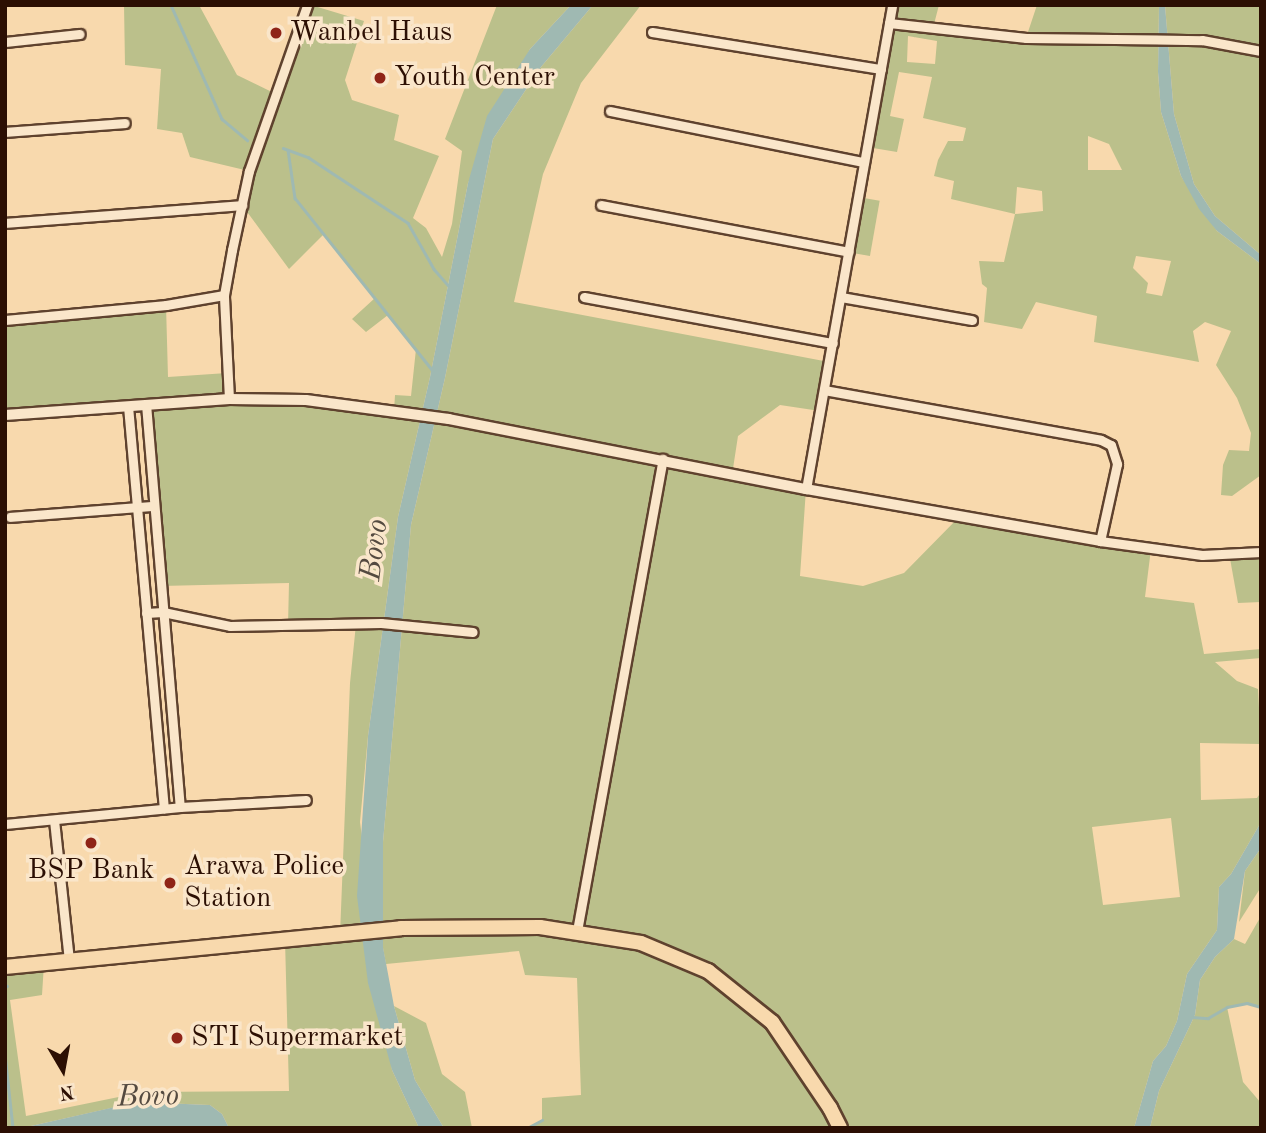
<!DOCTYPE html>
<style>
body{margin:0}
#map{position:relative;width:1266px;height:1133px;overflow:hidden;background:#f8d9ad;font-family:"Old Standard TT",serif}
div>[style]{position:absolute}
.green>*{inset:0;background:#bbc08b;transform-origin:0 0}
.water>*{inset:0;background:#9fb9b2}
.stream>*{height:2.5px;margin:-1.25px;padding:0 1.25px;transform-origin:1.25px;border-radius:1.25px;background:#9fb9b2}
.roads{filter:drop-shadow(2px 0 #5f422e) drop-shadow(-2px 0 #5f422e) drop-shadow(0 2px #5f422e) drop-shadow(0 -2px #5f422e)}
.minor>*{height:9px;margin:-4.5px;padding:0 4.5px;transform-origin:4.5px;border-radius:4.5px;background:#fae6ca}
.tertiary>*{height:10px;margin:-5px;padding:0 5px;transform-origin:5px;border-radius:5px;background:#fae6ca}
.primary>*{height:14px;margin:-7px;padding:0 7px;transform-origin:7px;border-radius:7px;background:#f8d9ad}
.dots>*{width:19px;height:19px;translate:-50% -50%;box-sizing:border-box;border:4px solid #fae6ca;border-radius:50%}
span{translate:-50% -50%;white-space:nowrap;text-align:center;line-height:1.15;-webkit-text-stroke:7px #fae6ca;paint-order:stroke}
.poi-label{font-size:28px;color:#2c0f03}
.left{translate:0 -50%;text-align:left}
.water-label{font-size:30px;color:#544a40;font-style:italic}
.frame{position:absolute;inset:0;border:7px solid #2c0f03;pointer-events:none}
.north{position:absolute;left:28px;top:1035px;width:70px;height:70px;-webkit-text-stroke:5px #fae6ca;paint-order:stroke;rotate:170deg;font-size:19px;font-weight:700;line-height:28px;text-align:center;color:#2c0f03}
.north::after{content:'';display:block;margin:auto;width:24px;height:32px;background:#2c0f03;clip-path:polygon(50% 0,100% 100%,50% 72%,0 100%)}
</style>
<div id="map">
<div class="green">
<i style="clip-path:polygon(124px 5px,199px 5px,237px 75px,276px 94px,311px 5px,364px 21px,345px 80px,352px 100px,399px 115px,394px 140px,439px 156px,413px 218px,426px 228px,442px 257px,452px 224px,462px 151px,445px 139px,497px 5px,571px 5px,530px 49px,468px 183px,430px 377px,398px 517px,368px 736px,360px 822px,392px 1070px,419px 1128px,229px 1128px,222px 1114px,210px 1105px,138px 1102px,22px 1128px,5px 1128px,5px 967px,44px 964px,42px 995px,10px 1000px,26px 1116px,143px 1092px,289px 1091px,285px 940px,340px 935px,350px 683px,356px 624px,288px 625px,289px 583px,161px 586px,146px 404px,5px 415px,5px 320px,166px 305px,168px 377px,227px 373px,229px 399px,394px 411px,395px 395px,411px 396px,416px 349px,388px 315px,366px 332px,352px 319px,375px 298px,324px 234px,289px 269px,242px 205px,249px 171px,190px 157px,182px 133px,157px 129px,161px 69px,125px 65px)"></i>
<i style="clip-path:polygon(evenodd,593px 5px,641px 5px,581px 83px,543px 174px,514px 302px,829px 362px,820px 411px,780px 405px,738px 436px,732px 475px,806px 489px,800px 576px,863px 586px,904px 573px,960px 516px,1151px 549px,1145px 597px,1194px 603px,1204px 654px,1261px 649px,1261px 658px,1215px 662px,1237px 681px,1258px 689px,1261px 744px,1200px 743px,1201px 800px,1257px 798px,1261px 792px,1261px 822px,1231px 874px,1219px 887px,1217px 930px,1187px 974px,1177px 1021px,1166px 1046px,1153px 1061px,1134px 1128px,527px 1128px,542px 1120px,542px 1098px,581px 1095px,577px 978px,525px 975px,519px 951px,386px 964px,383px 948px,383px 842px,411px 525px,445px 378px,493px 139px,541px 67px,593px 5px,1171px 818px,1180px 897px,1103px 905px,1092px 827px,1171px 818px)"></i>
<i style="clip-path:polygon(evenodd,892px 5px,939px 5px,933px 28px,1026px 38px,1037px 5px,1159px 5px,1158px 72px,1161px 112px,1181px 176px,1217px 231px,1261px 264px,1261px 475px,1232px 496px,1221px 495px,1223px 465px,1229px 450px,1249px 451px,1251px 433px,1237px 398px,1216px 365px,1231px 331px,1205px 322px,1193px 331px,1199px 362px,1094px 342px,1097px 316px,1036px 302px,1022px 329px,984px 322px,987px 288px,982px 284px,979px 261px,1004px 262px,1015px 214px,951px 199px,954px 181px,934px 176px,938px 160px,948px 141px,963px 141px,966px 128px,923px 118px,932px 77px,899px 72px,890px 116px,904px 119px,897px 152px,867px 147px,892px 5px,908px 36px,937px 41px,935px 64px,907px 62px,908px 36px,892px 5px,1088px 136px,1109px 144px,1122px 170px,1088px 170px,1088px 136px,892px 5px,1017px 187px,1042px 191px,1043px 211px,1015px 214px,1017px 187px,892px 5px,1136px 256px,1171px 261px,1162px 296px,1146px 293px,1148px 283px,1133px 268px,1136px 256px)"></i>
<i style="clip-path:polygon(1165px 5px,1261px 5px,1261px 255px,1215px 216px,1194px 184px,1174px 114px)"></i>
<i style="left:858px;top:197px;width:22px;height:56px;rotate:10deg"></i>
<i style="clip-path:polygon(1261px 552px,1261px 602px,1238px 603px,1229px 553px)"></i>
<i style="clip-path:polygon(1261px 848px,1261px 887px,1239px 922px,1245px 871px)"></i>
<i style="clip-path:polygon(1261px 916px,1261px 1007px,1247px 1003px,1227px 1007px,1243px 1082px,1261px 1103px,1261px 1128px,1150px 1128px,1159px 1091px,1195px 1015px,1200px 980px,1215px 957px,1234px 939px,1245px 944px)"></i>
<i style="clip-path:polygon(394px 1006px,426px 1023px,442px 1074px,465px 1092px,472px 1128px,444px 1128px,415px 1080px)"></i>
</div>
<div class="water">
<i style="clip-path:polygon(571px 5px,593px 5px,541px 67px,493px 139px,445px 378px,411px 525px,383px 842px,383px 947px,394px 1006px,415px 1080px,444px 1128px,419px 1128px,392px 1070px,368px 983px,357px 896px,368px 736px,398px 517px,430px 377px,468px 183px,487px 116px,530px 49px)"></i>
<i style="clip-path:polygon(1159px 5px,1165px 5px,1174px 114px,1194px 184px,1215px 216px,1261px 255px,1261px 264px,1217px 231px,1199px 209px,1181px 176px,1161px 112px,1158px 72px)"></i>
<i style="clip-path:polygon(1261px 822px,1261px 848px,1245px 871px,1234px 939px,1215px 957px,1200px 980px,1195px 1015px,1159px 1091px,1150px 1128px,1134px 1128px,1153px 1061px,1166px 1046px,1177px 1021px,1187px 974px,1217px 930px,1219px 887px,1231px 874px)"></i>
<i style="clip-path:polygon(137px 1102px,210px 1105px,222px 1114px,229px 1128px,22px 1128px)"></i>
</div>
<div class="stream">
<i style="left:171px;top:5px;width:125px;rotate:65.9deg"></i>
<i style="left:222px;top:119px;width:33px;rotate:40deg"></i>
<i style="left:283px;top:148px;width:27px;rotate:20deg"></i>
<i style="left:308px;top:157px;width:120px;rotate:33.4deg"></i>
<i style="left:408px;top:223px;width:53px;rotate:60.5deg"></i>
<i style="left:434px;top:269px;width:21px;rotate:49deg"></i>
<i style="left:288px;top:150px;width:49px;rotate:81.7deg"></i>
<i style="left:295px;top:198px;width:221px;rotate:51.4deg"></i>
<i style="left:5px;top:987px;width:2px;rotate:-27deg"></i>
<i style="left:1192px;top:1017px;width:16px;rotate:4deg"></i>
<i style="left:1208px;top:1018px;width:22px;rotate:-30deg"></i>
<i style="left:1227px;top:1007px;width:20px;rotate:-11deg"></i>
<i style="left:1247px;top:1003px;width:15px;rotate:16deg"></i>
<i style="left:5px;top:1054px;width:74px;rotate:83.8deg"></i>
<i style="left:527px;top:1128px;width:17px;rotate:-28deg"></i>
</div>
<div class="roads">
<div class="minor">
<i style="left:889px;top:23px;width:138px;rotate:6.2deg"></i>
<i style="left:1026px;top:38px;width:176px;rotate:0.7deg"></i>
<i style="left:1202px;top:40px;width:60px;rotate:10.6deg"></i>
<i style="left:652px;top:32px;width:232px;rotate:9.2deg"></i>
<i style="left:5px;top:42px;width:75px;rotate:-6.1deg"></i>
<i style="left:610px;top:111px;width:259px;rotate:11.4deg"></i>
<i style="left:5px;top:132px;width:120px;rotate:-4.3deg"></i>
<i style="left:601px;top:205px;width:252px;rotate:10.7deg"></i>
<i style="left:5px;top:223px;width:238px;rotate:-4.3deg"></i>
<i style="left:584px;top:297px;width:253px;rotate:10.5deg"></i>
<i style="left:841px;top:297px;width:133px;rotate:10deg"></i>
<i style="left:5px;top:320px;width:162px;rotate:-5.3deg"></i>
<i style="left:166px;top:305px;width:59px;rotate:-9.8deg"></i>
<i style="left:824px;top:390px;width:281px;rotate:10.2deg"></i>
<i style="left:1101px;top:440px;width:11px;rotate:27deg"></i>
<i style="left:1111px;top:445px;width:20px;rotate:72deg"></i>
<i style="left:1117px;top:464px;width:79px;rotate:102.4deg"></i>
<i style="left:1100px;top:541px;width:103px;rotate:7.8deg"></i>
<i style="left:1202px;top:555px;width:59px;rotate:-2.9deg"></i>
<i style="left:229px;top:399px;width:104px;rotate:-92.8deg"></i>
<i style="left:224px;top:295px;width:46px;rotate:-79.9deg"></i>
<i style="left:232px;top:250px;width:81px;rotate:-77.9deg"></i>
<i style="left:249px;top:171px;width:176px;rotate:-70.7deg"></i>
<i style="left:146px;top:404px;width:404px;rotate:85.2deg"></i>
<i style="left:128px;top:406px;width:404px;rotate:84.9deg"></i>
<i style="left:806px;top:489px;width:492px;rotate:-79.9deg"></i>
<i style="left:10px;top:517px;width:144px;rotate:-4.4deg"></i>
<i style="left:146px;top:613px;width:17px;rotate:-3deg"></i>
<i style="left:163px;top:612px;width:68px;rotate:11.8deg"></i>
<i style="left:230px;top:626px;width:151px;rotate:-1.1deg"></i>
<i style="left:381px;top:623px;width:92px;rotate:5.6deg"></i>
<i style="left:54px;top:820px;width:142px;rotate:83.9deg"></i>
<i style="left:5px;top:824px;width:176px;rotate:-5.5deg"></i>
<i style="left:180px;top:807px;width:126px;rotate:-3.2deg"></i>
<i style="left:577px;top:931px;width:480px;rotate:-79.7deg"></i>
</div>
<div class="tertiary">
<i style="left:5px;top:415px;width:225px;rotate:-4.1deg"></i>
<i style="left:229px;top:399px;width:77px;rotate:0.7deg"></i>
<i style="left:306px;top:400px;width:144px;rotate:7.6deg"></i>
<i style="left:449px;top:419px;width:364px;rotate:11.1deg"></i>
<i style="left:806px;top:489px;width:299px;rotate:10deg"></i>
</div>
<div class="primary">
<i style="left:5px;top:967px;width:398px;rotate:-5.6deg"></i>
<i style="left:401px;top:928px;width:139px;rotate:-0.4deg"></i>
<i style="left:540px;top:927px;width:102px;rotate:9deg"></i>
<i style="left:641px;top:943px;width:73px;rotate:22.7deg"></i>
<i style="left:708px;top:971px;width:82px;rotate:38.6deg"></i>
<i style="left:772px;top:1022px;width:104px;rotate:56deg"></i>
<i style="left:830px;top:1108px;width:22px;rotate:63deg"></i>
</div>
</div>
<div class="dots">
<i style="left:276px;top:33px;background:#8f2418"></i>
<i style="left:380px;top:78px;background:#8f2418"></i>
<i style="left:91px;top:843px;background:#8f2418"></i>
<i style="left:170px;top:883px;background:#8f2418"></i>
<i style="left:177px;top:1038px;background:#8f2418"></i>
</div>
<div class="poi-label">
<span class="left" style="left:290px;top:33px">Wanbel Haus</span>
<span class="left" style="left:394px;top:78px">Youth Center</span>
<span class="left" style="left:184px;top:883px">Arawa Police<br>Station</span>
<span style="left:91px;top:871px">BSP Bank</span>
<span class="left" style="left:191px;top:1038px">STI Supermarket</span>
</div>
<div class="water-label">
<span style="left:375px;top:550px;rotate:-83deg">Bovo</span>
<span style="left:148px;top:1097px;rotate:-2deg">Bovo</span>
</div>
<div class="frame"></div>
<div class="north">N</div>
</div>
